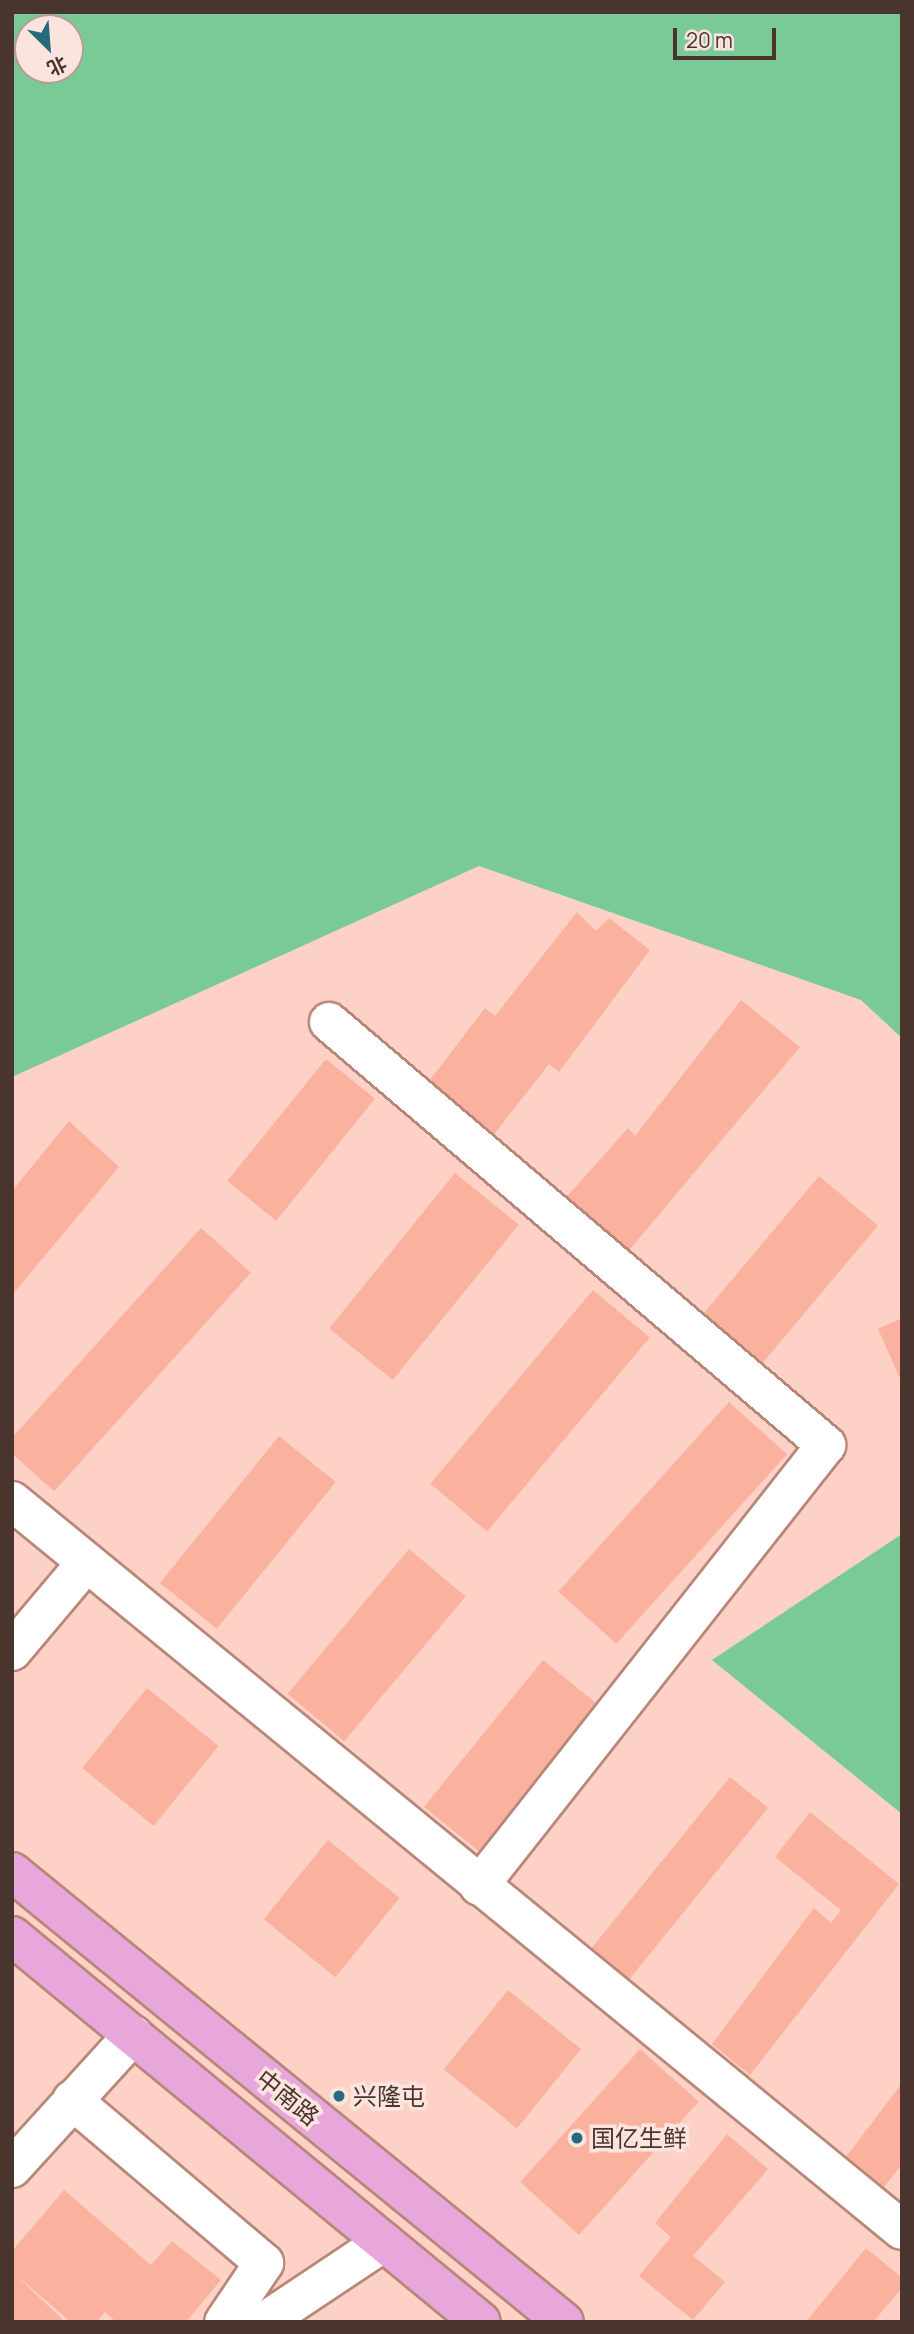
<!DOCTYPE html>
<meta charset="utf-8">
<style>
body{margin:0}
#map{position:relative;width:914px;height:2334px;overflow:hidden;background:#fdd1c5;font-family:Manrope,"Noto Sans SC",sans-serif}
div>[style]{position:absolute}
.green>*{inset:0;background:#79ca97}
.building>*{inset:0;background:#fab29e;transform-origin:0 0}
.roads{filter:drop-shadow(2px 0 #b98779) drop-shadow(-2px 0 #b98779) drop-shadow(0 2px #b98779) drop-shadow(0 -2px #b98779)}
.minor>*{height:38px;margin:-19px;padding:0 19px;transform-origin:19px;border-radius:19px;background:#fff}
.major>*{height:38px;margin:-19px;padding:0 19px;transform-origin:19px;border-radius:19px;background:#e8a7db}
.dots>*{width:19px;height:19px;translate:-50% -50%;box-sizing:border-box;border:4px solid #fbe4de;border-radius:50%}
span{translate:-50% -50%;white-space:nowrap;text-align:center;line-height:1.15;-webkit-text-stroke:7px #fbe4de;paint-order:stroke}
.poi-label{font-size:24px;color:#49342e}
.left{translate:0 -50%;text-align:left}
.street-label{font-size:24px;color:#49342e}
.frame{position:absolute;inset:0;border:14px solid #49342e;pointer-events:none}
.north{position:absolute;left:14px;top:14px;width:70px;height:70px;box-sizing:border-box;background:#fbe4de;border:2px solid #b49e98;border-radius:50%;rotate:155deg;font-size:19px;font-weight:700;line-height:28px;text-align:center;color:#49342e}
.north::after{content:'';display:block;margin:auto;width:24px;height:32px;background:#266b7b;clip-path:polygon(50% 0,100% 100%,50% 72%,0 100%)}
.scale{position:absolute;left:673px;top:28px;width:103px;height:32px;box-sizing:border-box;border:4px solid #49342e;border-top:0;padding-left:9px;font-size:21px;line-height:24px;white-space:nowrap;color:#49342e;-webkit-text-stroke:5px #fbe4de;paint-order:stroke}
</style>
<div id="map">
<div class="green">
<i style="clip-path:polygon(evenodd,12px 12px,902px 12px,902px 1038px,861px 1000px,479px 866px,12px 1077px,12px 12px,28px 28px,70px 28px,70px 70px,28px 70px,28px 28px)"></i>
<i style="clip-path:polygon(902px 1534px,902px 1814px,712px 1660px)"></i>
</div>
<div class="building">
<i style="clip-path:polygon(577px 912px,596px 931px,609px 918px,650px 950px,559px 1072px,549px 1064px,488px 1142px,423px 1089px,485px 1008px,495px 1016px)"></i>
<i style="clip-path:polygon(741px 1000px,800px 1047px,625px 1255px,563px 1201px,628px 1128px,635px 1136px)"></i>
<i style="left:326px;top:1059px;width:63px;height:157px;rotate:39deg"></i>
<i style="clip-path:polygon(69px 1121px,119px 1167px,12px 1295px,12px 1191px)"></i>
<i style="left:455px;top:1173px;width:82px;height:200px;rotate:39deg"></i>
<i style="left:819px;top:1176px;width:77px;height:186px;rotate:40deg"></i>
<i style="left:201px;top:1228px;width:67px;height:294px;rotate:42deg"></i>
<i style="left:593px;top:1290px;width:74px;height:253px;rotate:40deg"></i>
<i style="clip-path:polygon(902px 1318px,902px 1383px,878px 1329px)"></i>
<i style="left:729px;top:1402px;width:78px;height:255px;rotate:42deg"></i>
<i style="left:279px;top:1436px;width:73px;height:189px;rotate:39deg"></i>
<i style="left:409px;top:1549px;width:74px;height:189px;rotate:40deg"></i>
<i style="left:543px;top:1660px;width:73px;height:189px;rotate:39deg"></i>
<i style="left:147px;top:1688px;width:92px;height:103px;rotate:39deg"></i>
<i style="left:730px;top:1777px;width:49px;height:226px;rotate:39deg"></i>
<i style="clip-path:polygon(810px 1812px,899px 1884px,750px 2075px,712px 2044px,814px 1908px,831px 1923px,841px 1910px,775px 1857px)"></i>
<i style="left:328px;top:1840px;width:92px;height:102px;rotate:39deg"></i>
<i style="left:508px;top:1990px;width:94px;height:102px;rotate:39deg"></i>
<i style="left:640px;top:2049px;width:79px;height:179px;rotate:42deg"></i>
<i style="clip-path:polygon(902px 2083px,902px 2164px,884px 2187px,846px 2157px)"></i>
<i style="clip-path:polygon(727px 2134px,768px 2169px,693px 2256px,725px 2282px,693px 2320px,639px 2276px,671px 2237px,655px 2223px)"></i>
<i style="clip-path:polygon(64px 2190px,151px 2265px,172px 2241px,221px 2280px,186px 2322px,116px 2322px,105px 2312px,97px 2322px,71px 2322px,14px 2273px,65px 2322px,12px 2322px,12px 2251px)"></i>
<i style="clip-path:polygon(866px 2248px,902px 2278px,902px 2288px,873px 2322px,806px 2322px)"></i>
</div>
<div class="roads">
<div class="minor">
<i style="left:329px;top:1022px;width:653px;rotate:40.4deg"></i>
<i style="left:826px;top:1445px;width:561px;rotate:128.2deg"></i>
<i style="left:12px;top:1501px;width:1150px;rotate:39.32deg"></i>
<i style="left:12px;top:1651px;width:116px;rotate:-49.9deg"></i>
<i style="left:72px;top:2100px;width:252px;rotate:40.3deg"></i>
<i style="left:264px;top:2263px;width:71px;rotate:124.1deg"></i>
<i style="left:12px;top:2168px;width:180px;rotate:-47.7deg"></i>
<i style="left:264px;top:2322px;width:144px;rotate:-33.7deg"></i>
</div>
<div class="major">
<i style="left:12px;top:1872px;width:712px;rotate:39.19deg"></i>
<i style="left:12px;top:1936px;width:607px;rotate:39.46deg"></i>
</div>
</div>
<div class="dots">
<i style="left:339px;top:2096px;background:#266b7b"></i>
<i style="left:577px;top:2138px;background:#266b7b"></i>
</div>
<div class="poi-label">
<span class="left" style="left:353px;top:2096px">兴隆屯</span>
<span class="left" style="left:591px;top:2138px">国亿生鲜</span>
</div>
<div class="street-label">
<span style="left:288px;top:2097px;rotate:39deg">中南路</span>
</div>
<div class="frame"></div>
<div class="north">北</div>
<div class="scale">20 m</div>
</div>
